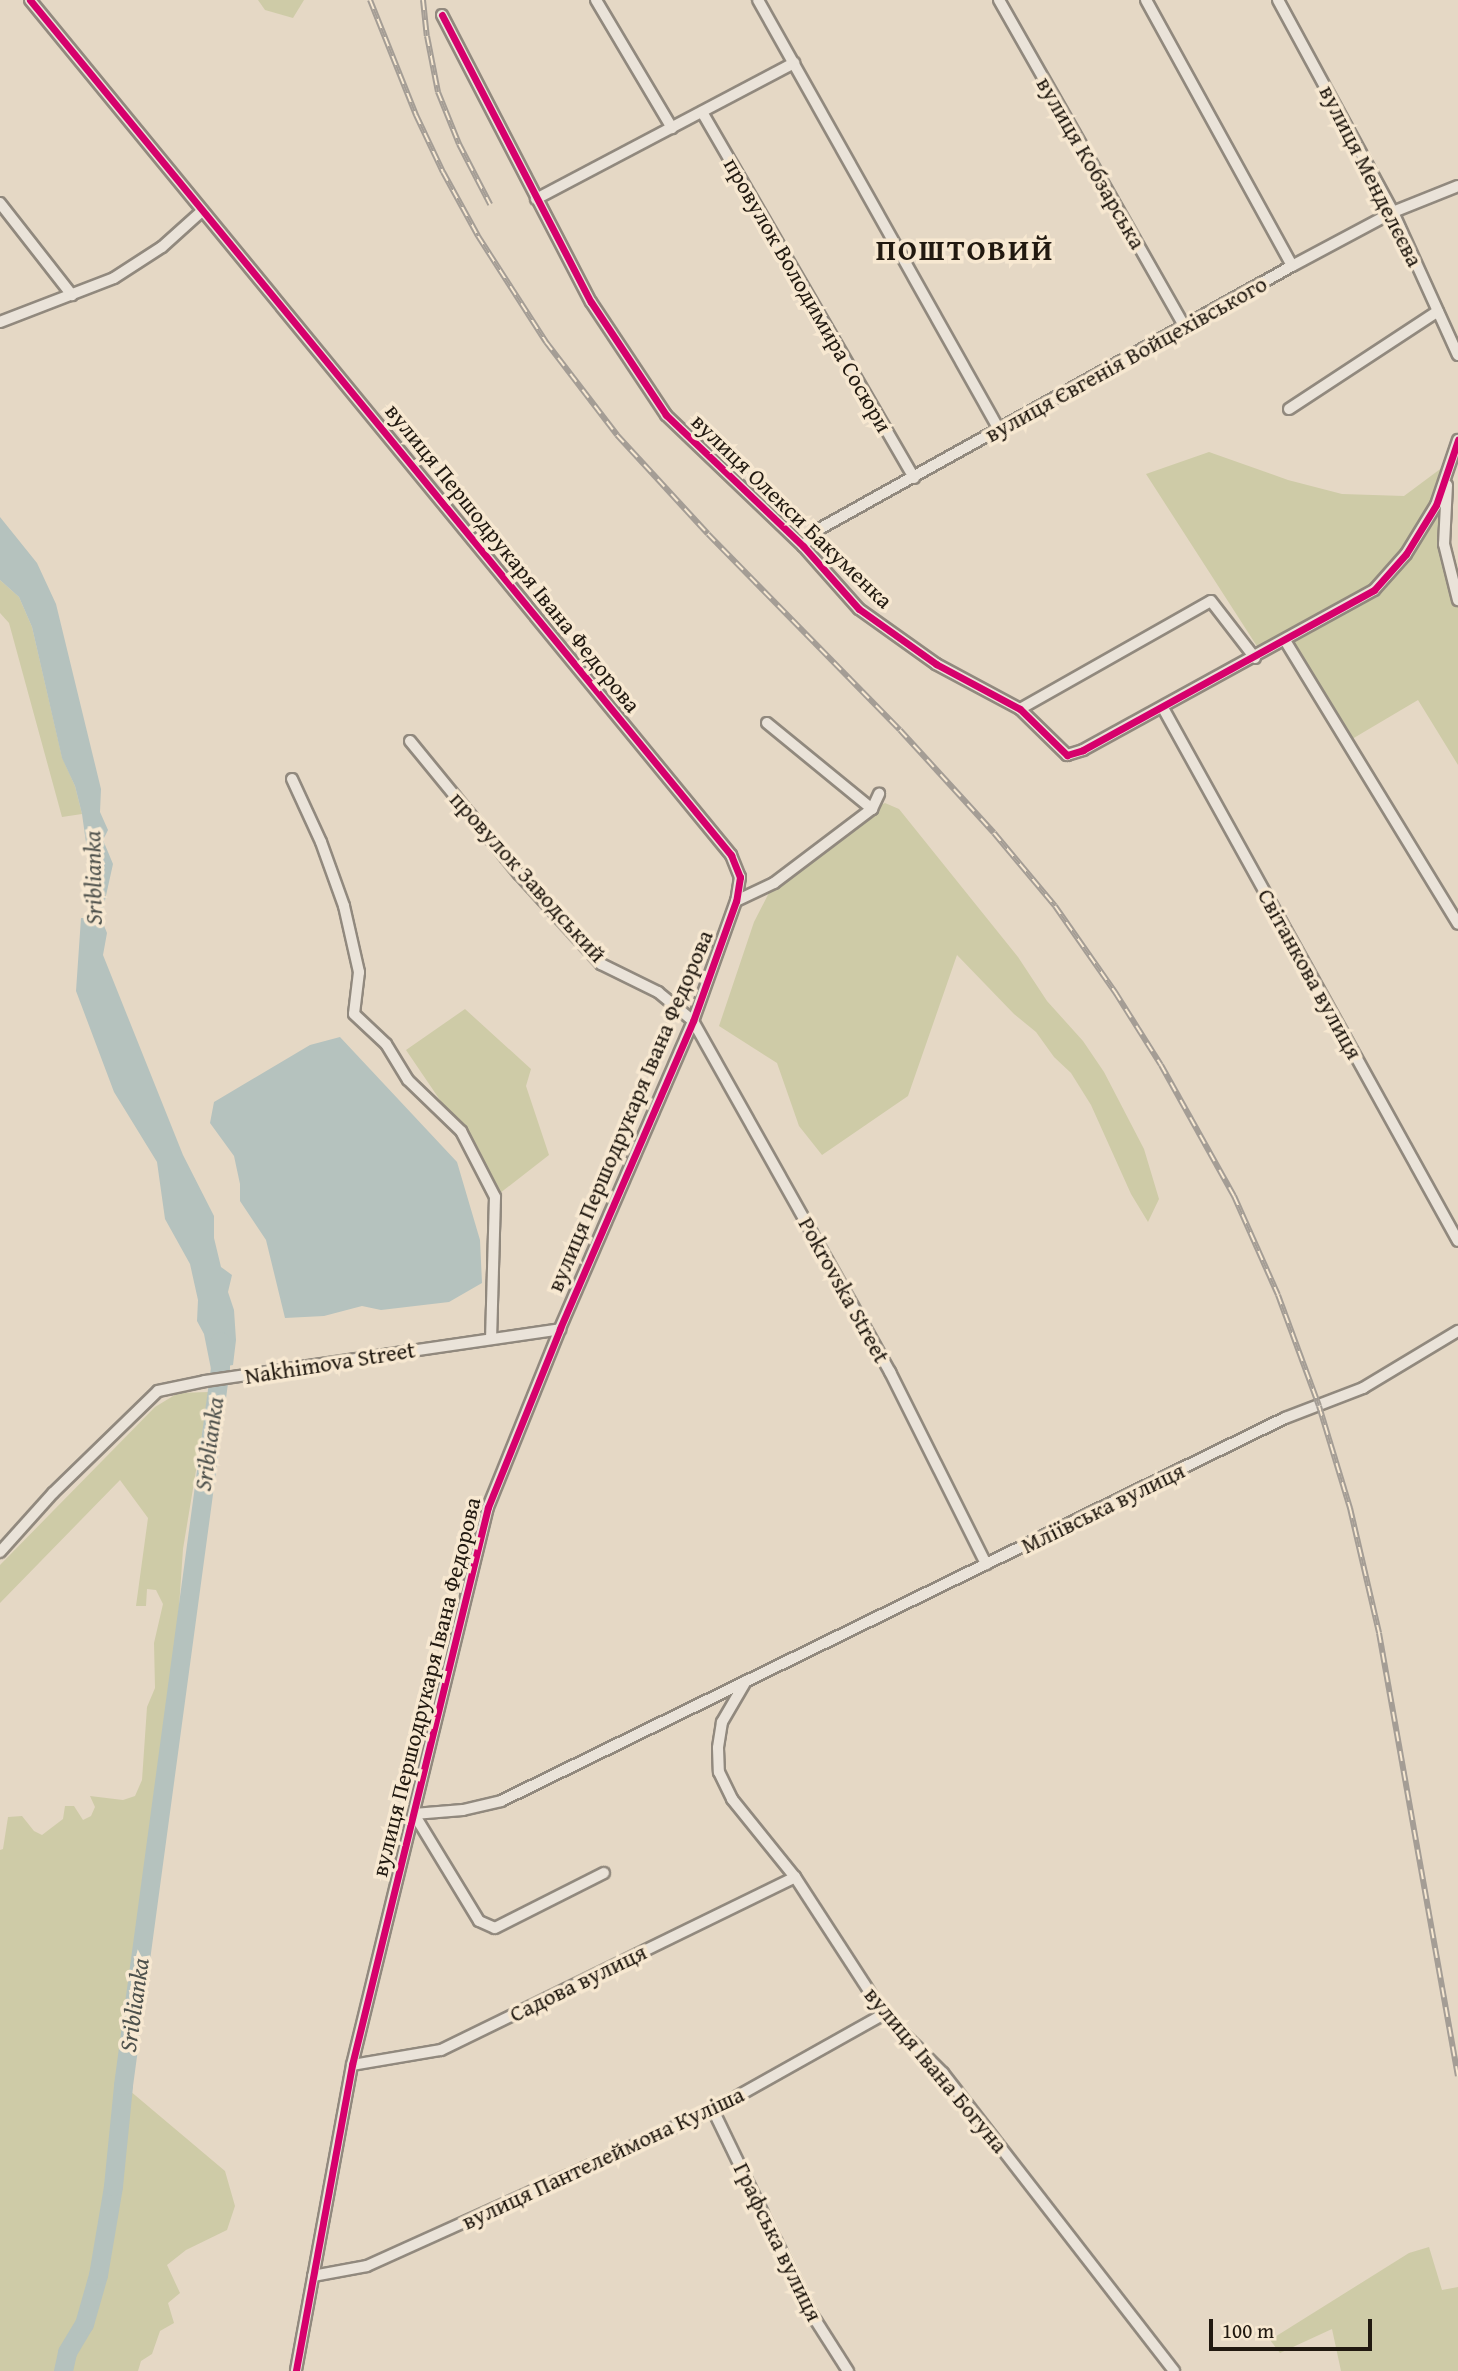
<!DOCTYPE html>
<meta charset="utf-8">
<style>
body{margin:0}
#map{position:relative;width:1458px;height:2371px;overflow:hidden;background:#e5d8c5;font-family:"Gentium Book Plus",serif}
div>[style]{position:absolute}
.green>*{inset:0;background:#cecba7}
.water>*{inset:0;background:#b5c2be}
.river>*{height:19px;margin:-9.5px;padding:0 9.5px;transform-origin:9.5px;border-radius:9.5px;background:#b5c2be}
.roads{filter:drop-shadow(2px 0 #91897e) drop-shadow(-2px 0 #91897e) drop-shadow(0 2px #91897e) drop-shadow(0 -2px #91897e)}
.minor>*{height:10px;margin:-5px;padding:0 5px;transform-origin:5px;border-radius:5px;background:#eae3d9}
.rail>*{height:6px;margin-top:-3px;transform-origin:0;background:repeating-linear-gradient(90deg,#f7e8d1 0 10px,#a49d95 0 20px);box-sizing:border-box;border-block:2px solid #a49d95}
.cycleway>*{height:7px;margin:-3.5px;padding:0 3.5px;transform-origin:3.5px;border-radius:3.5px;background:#d6006c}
span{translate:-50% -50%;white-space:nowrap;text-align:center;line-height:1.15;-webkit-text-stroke:7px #f7e8d1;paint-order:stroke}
.street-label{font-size:23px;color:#211910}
.water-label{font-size:24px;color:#4e514c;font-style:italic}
.district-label{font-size:30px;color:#211910;font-weight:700;letter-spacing:2px}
.scale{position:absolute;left:1209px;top:2319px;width:163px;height:32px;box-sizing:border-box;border:4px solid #211910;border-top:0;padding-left:9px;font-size:21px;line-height:24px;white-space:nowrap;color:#211910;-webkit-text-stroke:5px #f7e8d1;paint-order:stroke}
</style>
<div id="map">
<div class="green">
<i style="clip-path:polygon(258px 0,304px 0,293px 18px,265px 10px)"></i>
<i style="clip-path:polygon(1209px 452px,1288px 480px,1342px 494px,1404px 496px,1447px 464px,1444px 544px,1458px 600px,1458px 765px,1418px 700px,1347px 742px,1286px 642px,1262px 654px,1146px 474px)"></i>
<i style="clip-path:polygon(0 580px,19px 597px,32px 627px,62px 757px,75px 786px,82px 814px,62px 817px,9px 623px,0 613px)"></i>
<i style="clip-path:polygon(885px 803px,899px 809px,1018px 957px,1047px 1001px,1083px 1041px,1104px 1072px,1144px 1149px,1159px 1199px,1148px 1222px,1131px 1194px,1091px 1105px,1071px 1073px,1054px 1057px,1036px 1032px,1014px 1014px,957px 955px,908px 1096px,822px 1155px,799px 1126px,777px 1063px,719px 1026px,754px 922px,774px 883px,872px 809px)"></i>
<i style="clip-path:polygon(465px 1009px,531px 1069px,526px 1086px,549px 1155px,495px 1197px,461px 1131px,406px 1050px)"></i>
<i style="clip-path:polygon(209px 1392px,183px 1549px,176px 1651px,153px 1837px,150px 1890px,123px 2085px,225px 2171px,235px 2206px,227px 2230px,186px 2250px,167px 2265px,180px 2293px,168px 2303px,174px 2323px,160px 2331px,152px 2354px,141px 2361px,138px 2371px,0 2371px,0 1850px,3px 1849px,8px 1817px,22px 1816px,34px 1831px,42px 1835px,63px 1819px,65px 1806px,74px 1806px,83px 1820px,91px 1816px,95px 1807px,90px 1796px,123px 1800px,135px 1796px,142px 1780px,147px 1707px,155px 1688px,154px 1643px,163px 1604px,156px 1590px,147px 1589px,146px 1606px,136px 1606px,148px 1518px,120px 1480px,0 1603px,0 1565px,155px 1407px,178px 1393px)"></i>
<i style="clip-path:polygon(1429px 2247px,1442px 2290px,1458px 2287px,1458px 2371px,1341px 2371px,1332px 2329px,1280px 2353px,1270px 2340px,1409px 2253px)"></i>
</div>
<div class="water">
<i style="clip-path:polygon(0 517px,37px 563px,56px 604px,101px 789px,100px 812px,108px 830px,103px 840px,113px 864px,101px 918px,107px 933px,103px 955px,183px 1155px,214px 1216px,214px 1238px,221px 1267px,232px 1275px,228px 1292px,234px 1310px,236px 1340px,233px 1365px,211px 1369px,204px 1334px,197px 1321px,198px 1300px,190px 1264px,165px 1219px,157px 1162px,114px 1092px,76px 991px,81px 918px,87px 918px,91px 899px,87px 891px,90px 871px,82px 814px,75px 786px,62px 758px,32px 627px,19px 597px,0 580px)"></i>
<i style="clip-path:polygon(340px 1037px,457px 1162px,480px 1240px,482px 1283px,449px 1302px,381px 1310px,362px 1306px,324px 1316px,285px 1318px,266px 1240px,240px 1201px,240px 1184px,234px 1156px,210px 1123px,214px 1102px,310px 1045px)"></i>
</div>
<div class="river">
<i style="left:63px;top:2371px;width:19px;rotate:-78deg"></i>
<i style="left:67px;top:2352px;width:33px;rotate:-59deg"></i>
<i style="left:84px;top:2324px;width:51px;rotate:-74.1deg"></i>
<i style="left:98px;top:2275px;width:90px;rotate:-80.4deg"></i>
<i style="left:113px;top:2186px;width:101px;rotate:-84.3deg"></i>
<i style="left:123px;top:2085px;width:724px;rotate:-82.3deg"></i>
<i style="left:220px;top:1368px;width:27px;rotate:-90deg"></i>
</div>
<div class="roads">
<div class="minor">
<i style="left:30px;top:0;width:1106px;rotate:50.65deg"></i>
<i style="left:731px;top:855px;width:24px;rotate:68deg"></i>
<i style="left:740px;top:877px;width:24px;rotate:99deg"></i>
<i style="left:736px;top:901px;width:127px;rotate:109.7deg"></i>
<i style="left:693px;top:1021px;width:335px;rotate:113.4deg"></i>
<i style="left:560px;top:1329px;width:192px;rotate:112deg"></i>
<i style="left:488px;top:1507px;width:574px;rotate:103.7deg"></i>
<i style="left:352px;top:2065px;width:311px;rotate:100.4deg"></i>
<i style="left:596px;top:0;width:149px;rotate:59.3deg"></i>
<i style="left:758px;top:0;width:493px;rotate:60.7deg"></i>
<i style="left:999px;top:0;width:375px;rotate:60.4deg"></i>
<i style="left:1146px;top:0;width:303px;rotate:61.2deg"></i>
<i style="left:1278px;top:0;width:241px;rotate:61.5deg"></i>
<i style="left:1393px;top:212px;width:157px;rotate:65.6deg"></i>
<i style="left:442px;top:15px;width:323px;rotate:62.6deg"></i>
<i style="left:591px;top:302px;width:136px;rotate:56.4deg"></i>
<i style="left:666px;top:415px;width:190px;rotate:43.7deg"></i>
<i style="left:803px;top:546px;width:84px;rotate:48.4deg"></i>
<i style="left:859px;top:609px;width:95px;rotate:35.5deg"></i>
<i style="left:936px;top:664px;width:95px;rotate:28.2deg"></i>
<i style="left:1020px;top:709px;width:66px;rotate:44.4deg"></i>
<i style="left:1067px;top:755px;width:17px;rotate:-17deg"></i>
<i style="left:1083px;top:750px;width:332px;rotate:-28.8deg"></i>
<i style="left:1374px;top:590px;width:48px;rotate:-48.4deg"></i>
<i style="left:1406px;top:554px;width:57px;rotate:-58.5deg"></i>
<i style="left:1436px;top:505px;width:69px;rotate:-71.3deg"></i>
<i style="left:702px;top:112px;width:423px;rotate:59.9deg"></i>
<i style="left:536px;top:199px;width:292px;rotate:-27.8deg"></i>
<i style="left:0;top:203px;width:117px;rotate:52deg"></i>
<i style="left:0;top:322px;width:122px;rotate:-21.1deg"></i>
<i style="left:114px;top:278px;width:57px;rotate:-32.9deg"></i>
<i style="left:162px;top:247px;width:54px;rotate:-42deg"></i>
<i style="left:1289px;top:409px;width:178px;rotate:-33.3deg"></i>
<i style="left:1447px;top:485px;width:59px;rotate:92.9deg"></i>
<i style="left:1444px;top:544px;width:58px;rotate:76deg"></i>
<i style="left:803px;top:546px;width:25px;rotate:-45deg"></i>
<i style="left:821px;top:528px;width:539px;rotate:-29.09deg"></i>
<i style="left:1292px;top:266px;width:115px;rotate:-28.1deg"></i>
<i style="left:1393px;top:212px;width:70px;rotate:-21.8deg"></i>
<i style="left:1286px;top:642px;width:330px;rotate:58.6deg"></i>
<i style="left:1163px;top:708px;width:609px;rotate:61.04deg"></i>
<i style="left:1020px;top:709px;width:219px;rotate:-29.5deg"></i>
<i style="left:1211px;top:601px;width:72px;rotate:52.3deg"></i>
<i style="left:767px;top:723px;width:136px;rotate:39.3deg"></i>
<i style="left:410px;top:741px;width:172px;rotate:50.7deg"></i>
<i style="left:519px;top:874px;width:122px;rotate:47.7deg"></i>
<i style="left:601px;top:964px;width:64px;rotate:26.2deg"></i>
<i style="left:658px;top:992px;width:45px;rotate:39.6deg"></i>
<i style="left:693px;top:1021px;width:403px;rotate:60.7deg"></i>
<i style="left:890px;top:1372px;width:215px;rotate:63.4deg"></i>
<i style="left:292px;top:779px;width:69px;rotate:65.3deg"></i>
<i style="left:321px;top:842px;width:68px;rotate:70.2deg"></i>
<i style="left:344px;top:906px;width:68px;rotate:77.2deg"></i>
<i style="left:359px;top:972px;width:42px;rotate:96.8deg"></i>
<i style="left:354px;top:1014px;width:44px;rotate:43.2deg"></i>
<i style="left:386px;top:1044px;width:42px;rotate:58.6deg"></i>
<i style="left:408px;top:1080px;width:74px;rotate:43.9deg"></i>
<i style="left:461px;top:1131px;width:74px;rotate:62.7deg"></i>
<i style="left:495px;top:1197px;width:142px;rotate:91.6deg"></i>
<i style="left:736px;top:901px;width:42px;rotate:-25.3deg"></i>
<i style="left:774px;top:883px;width:123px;rotate:-37.1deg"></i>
<i style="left:872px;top:809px;width:17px;rotate:-65deg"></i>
<i style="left:0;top:1552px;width:79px;rotate:-48.1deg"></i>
<i style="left:53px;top:1493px;width:146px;rotate:-44.2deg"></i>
<i style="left:158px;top:1391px;width:48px;rotate:-12deg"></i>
<i style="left:205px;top:1381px;width:359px;rotate:-8.3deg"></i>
<i style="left:746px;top:1681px;width:48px;rotate:120.3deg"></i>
<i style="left:722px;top:1722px;width:26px;rotate:99deg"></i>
<i style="left:718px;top:1748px;width:24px;rotate:88deg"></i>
<i style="left:719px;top:1772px;width:30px;rotate:64deg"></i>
<i style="left:732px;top:1799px;width:100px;rotate:51.1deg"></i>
<i style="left:795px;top:1877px;width:163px;rotate:57deg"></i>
<i style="left:884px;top:2014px;width:83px;rotate:45deg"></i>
<i style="left:943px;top:2073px;width:377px;rotate:52.2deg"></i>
<i style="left:414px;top:1814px;width:49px;rotate:-4.7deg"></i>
<i style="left:463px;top:1810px;width:39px;rotate:-13deg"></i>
<i style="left:501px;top:1801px;width:873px;rotate:-26.04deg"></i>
<i style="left:1285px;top:1418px;width:84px;rotate:-21deg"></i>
<i style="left:1363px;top:1388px;width:111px;rotate:-31deg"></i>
<i style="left:414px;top:1814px;width:125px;rotate:58.7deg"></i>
<i style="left:479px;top:1921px;width:17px;rotate:24deg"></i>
<i style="left:495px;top:1928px;width:122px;rotate:-26.8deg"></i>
<i style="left:352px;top:2065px;width:90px;rotate:-9.6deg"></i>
<i style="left:441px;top:2050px;width:394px;rotate:-26deg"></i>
<i style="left:713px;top:2110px;width:225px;rotate:64.2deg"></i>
<i style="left:811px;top:2313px;width:69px;rotate:57.5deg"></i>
<i style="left:313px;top:2276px;width:55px;rotate:-10.5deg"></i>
<i style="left:367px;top:2266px;width:380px;rotate:-24.3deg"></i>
<i style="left:713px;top:2110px;width:196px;rotate:-29.3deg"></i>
</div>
</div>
<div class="rail">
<i style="left:370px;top:0;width:124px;rotate:68.2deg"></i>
<i style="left:416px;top:115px;width:63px;rotate:64.7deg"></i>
<i style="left:443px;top:172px;width:73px;rotate:61.3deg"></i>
<i style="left:478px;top:236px;width:126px;rotate:57.3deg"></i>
<i style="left:546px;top:342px;width:117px;rotate:52.6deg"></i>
<i style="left:617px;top:435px;width:134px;rotate:47.4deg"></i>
<i style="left:708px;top:534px;width:274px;rotate:45.6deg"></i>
<i style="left:900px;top:730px;width:139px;rotate:47.6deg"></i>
<i style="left:994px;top:833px;width:95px;rotate:50.1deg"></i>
<i style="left:1055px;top:906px;width:105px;rotate:55.1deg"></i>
<i style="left:1115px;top:992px;width:86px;rotate:57.8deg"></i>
<i style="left:1161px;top:1065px;width:150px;rotate:60.9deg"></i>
<i style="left:1234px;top:1196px;width:108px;rotate:66deg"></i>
<i style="left:1278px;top:1295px;width:118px;rotate:69.7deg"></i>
<i style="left:1319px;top:1406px;width:107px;rotate:73.1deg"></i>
<i style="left:1350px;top:1508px;width:128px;rotate:76.9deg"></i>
<i style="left:1379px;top:1633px;width:450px;rotate:79.9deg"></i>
<i style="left:423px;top:0;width:36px;rotate:84deg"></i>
<i style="left:427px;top:36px;width:57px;rotate:78.9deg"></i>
<i style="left:438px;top:92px;width:56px;rotate:68deg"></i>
<i style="left:459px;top:144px;width:68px;rotate:62.7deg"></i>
</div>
<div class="cycleway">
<i style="left:30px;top:0;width:1106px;rotate:50.65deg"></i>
<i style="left:731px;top:855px;width:24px;rotate:68deg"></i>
<i style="left:740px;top:877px;width:24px;rotate:99deg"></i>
<i style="left:736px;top:901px;width:127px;rotate:109.7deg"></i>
<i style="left:693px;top:1021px;width:335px;rotate:113.4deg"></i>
<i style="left:560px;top:1329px;width:192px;rotate:112deg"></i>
<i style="left:488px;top:1507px;width:574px;rotate:103.7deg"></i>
<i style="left:352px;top:2065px;width:311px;rotate:100.4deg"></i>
<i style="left:442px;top:15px;width:323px;rotate:62.6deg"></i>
<i style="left:591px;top:302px;width:136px;rotate:56.4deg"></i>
<i style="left:666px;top:415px;width:190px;rotate:43.7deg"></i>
<i style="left:803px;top:546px;width:84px;rotate:48.4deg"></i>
<i style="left:859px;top:609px;width:95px;rotate:35.5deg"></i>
<i style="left:936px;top:664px;width:95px;rotate:28.2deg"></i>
<i style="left:1020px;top:709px;width:66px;rotate:44.4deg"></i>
<i style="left:1067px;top:755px;width:17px;rotate:-17deg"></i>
<i style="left:1083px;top:750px;width:332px;rotate:-28.8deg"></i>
<i style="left:1374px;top:590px;width:48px;rotate:-48.4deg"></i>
<i style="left:1406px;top:554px;width:57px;rotate:-58.5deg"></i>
<i style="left:1436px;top:505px;width:69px;rotate:-71.3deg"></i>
</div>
<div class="street-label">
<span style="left:1091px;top:163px;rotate:60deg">вулиця Кобзарська</span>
<span style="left:1371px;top:176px;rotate:63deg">вулиця Менделєєва</span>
<span style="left:808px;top:295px;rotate:60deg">провулок Володимира Сосюри</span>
<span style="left:1126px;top:359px;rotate:-29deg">вулиця Євгенія Войцехівського</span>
<span style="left:792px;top:511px;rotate:44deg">вулиця Олекси Бакуменка</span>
<span style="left:513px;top:558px;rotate:51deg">вулиця Першодрукаря Івана Федорова</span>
<span style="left:528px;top:877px;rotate:48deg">провулок Заводський</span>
<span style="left:1310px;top:974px;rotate:61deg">Світанкова вулиця</span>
<span style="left:630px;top:1111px;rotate:-67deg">вулиця Першодрукаря Івана Федорова</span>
<span style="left:844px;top:1290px;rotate:61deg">Pokrovska Street</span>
<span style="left:330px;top:1363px;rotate:-9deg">Nakhimova Street</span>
<span style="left:1103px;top:1508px;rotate:-26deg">Мліївська вулиця</span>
<span style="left:426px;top:1687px;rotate:-76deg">вулиця Першодрукаря Івана Федорова</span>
<span style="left:578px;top:1983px;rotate:-26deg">Садова вулиця</span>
<span style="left:936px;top:2070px;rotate:50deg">вулиця Івана Богуна</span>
<span style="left:603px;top:2158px;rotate:-25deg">вулиця Пантелеймона Куліша</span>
<span style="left:778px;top:2242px;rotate:64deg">Графська вулиця</span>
</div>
<div class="water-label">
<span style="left:93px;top:878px;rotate:-91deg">Sriblianka</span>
<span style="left:209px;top:1444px;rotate:-82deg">Sriblianka</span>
<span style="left:134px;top:2005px;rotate:-82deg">Sriblianka</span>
</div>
<div class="district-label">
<span style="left:965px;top:249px">ПОШТОВИЙ</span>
</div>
<div class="scale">100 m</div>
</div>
